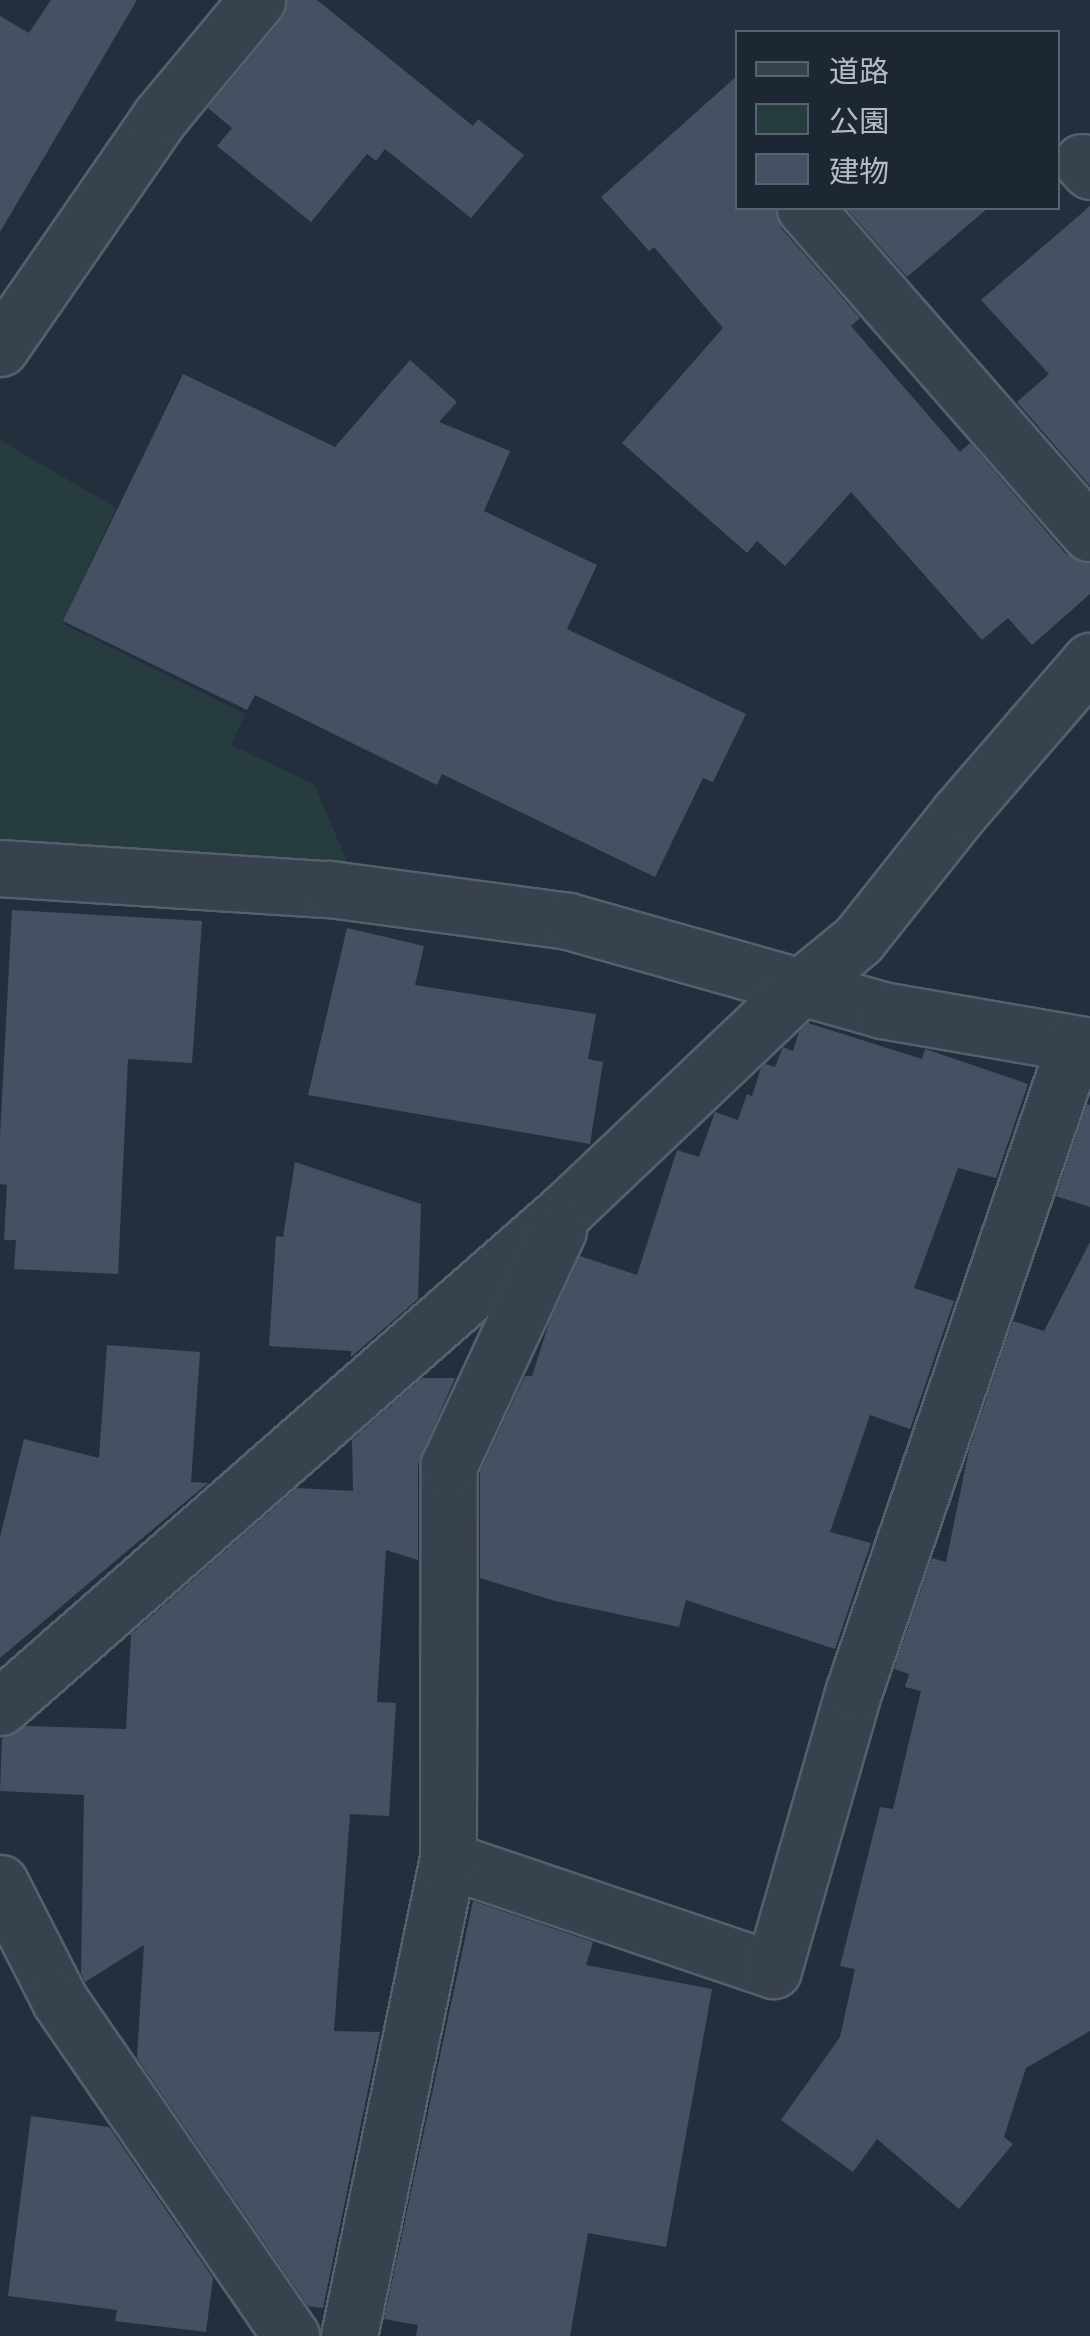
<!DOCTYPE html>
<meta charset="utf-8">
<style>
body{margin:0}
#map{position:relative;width:1090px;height:2336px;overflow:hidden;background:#242f3e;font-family:"Varela Round","Noto Sans JP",sans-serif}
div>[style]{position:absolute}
.green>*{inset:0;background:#263c3f}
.building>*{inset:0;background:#455162}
.roads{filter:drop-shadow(2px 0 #565f6c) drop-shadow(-2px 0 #565f6c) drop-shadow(0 2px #565f6c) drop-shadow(0 -2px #565f6c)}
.minor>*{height:55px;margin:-27.5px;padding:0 27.5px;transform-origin:27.5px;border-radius:27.5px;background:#38414e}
span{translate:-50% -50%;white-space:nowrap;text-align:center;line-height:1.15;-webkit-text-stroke:8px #1d2633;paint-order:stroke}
.legend{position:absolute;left:735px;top:30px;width:325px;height:180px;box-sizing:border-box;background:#1d2633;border:2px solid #59626f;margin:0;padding:12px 18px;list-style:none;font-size:30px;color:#b4bcc9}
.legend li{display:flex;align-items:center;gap:20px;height:50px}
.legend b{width:50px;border:2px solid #59626f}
</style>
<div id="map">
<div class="green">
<i style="clip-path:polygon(0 440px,116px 508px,62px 623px,245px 714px,231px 745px,314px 784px,348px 864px,19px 848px,0 843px)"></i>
</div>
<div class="building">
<i style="clip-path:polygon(51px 0,137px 0,0 232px,0 16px,29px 33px)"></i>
<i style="clip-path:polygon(287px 0,317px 0,473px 126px,478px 119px,524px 155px,471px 218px,385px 149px,376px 161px,367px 154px,311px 222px,217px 146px,232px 128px,208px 108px,281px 20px)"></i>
<i style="clip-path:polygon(738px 75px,738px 208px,775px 208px,782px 229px,860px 318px,851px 326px,960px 452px,970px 443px,1066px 554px,1090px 563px,1090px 594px,1032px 645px,1008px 618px,982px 640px,851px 492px,785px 566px,757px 541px,747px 553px,622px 443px,723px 328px,654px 247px,649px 251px,601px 197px)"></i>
<i style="clip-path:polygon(1090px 206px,1090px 486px,1017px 402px,1049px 374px,981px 300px)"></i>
<i style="clip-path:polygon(846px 208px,988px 208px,907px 277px)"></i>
<i style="clip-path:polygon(410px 360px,457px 402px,439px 422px,510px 451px,484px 511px,597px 565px,567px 629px,746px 714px,713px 782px,703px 778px,655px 877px,442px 774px,437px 785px,255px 695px,247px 710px,63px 621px,183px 374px,335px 447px)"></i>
<i style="clip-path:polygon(12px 910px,202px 921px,192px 1063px,128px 1059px,118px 1274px,14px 1269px,16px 1240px,4px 1240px,7px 1185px,0 1184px,0 1136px)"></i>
<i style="clip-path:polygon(347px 928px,424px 946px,415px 985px,596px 1014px,588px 1059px,603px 1062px,590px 1144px,308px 1095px)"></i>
<i style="clip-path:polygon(808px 1023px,922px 1059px,925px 1049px,1028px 1084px,996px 1178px,958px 1168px,914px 1288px,954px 1301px,910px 1429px,870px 1415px,830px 1532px,871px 1543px,835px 1649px,686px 1600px,679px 1627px,555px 1601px,480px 1578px,480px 1472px,525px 1376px,532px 1376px,549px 1323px,580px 1256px,637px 1275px,677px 1150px,699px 1157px,715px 1112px,738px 1120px,747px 1094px,752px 1096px,761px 1068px,765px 1064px,775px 1067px,783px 1047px,793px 1051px,799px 1032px)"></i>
<i style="clip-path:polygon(1087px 1104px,1090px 1105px,1090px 1207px,1056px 1196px)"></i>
<i style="clip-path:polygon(295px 1162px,421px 1204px,418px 1299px,351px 1357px,351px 1351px,269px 1346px,276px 1236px,283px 1237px)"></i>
<i style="clip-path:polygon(1090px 1242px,1090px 2031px,1026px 2068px,1004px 2137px,1013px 2144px,959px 2209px,877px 2139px,853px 2172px,781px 2120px,840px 2037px,855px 1969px,840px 1966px,880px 1807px,893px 1809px,921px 1691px,905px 1687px,909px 1674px,894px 1669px,932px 1558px,946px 1562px,969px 1450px,1013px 1321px,1044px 1331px)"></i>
<i style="clip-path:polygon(107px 1345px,200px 1352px,191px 1482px,208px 1483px,0 1658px,0 1537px,24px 1439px,99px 1458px)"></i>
<i style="clip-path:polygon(422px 1378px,455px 1378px,418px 1464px,418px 1560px,386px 1550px,377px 1702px,396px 1703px,389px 1816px,350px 1814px,334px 2031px,380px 2032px,323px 2308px,308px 2306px,137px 2058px,144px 1945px,85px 1982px,81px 1973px,84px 1795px,0 1791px,2px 1738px,26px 1726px,126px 1729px,131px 1634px,297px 1488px,353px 1491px,352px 1440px)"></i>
<i style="clip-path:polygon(473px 1901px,593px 1942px,586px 1965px,712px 1989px,666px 2247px,588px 2233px,570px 2336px,416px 2336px,418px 2325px,384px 2319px)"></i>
<i style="clip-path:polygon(31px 2116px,109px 2127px,213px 2278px,206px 2332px,115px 2321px,117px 2310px,8px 2296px)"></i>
</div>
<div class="roads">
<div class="minor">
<i style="left:1082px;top:162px;width:12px;rotate:48deg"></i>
<i style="left:805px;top:208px;width:432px;rotate:48.8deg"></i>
<i style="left:0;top:348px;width:281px;rotate:-55.3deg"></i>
<i style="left:160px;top:117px;width:152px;rotate:-50.3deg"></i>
<i style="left:0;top:868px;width:330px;rotate:3.7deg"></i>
<i style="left:329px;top:889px;width:241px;rotate:7.6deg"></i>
<i style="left:568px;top:921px;width:326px;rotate:15.8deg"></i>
<i style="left:882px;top:1010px;width:211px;rotate:9.8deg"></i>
<i style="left:0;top:1707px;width:755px;rotate:-41.29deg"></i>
<i style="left:567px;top:1209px;width:325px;rotate:-43.5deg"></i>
<i style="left:803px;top:985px;width:71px;rotate:-39.3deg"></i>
<i style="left:858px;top:940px;width:162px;rotate:-51.5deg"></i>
<i style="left:959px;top:813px;width:201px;rotate:-49.2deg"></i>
<i style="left:448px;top:1860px;width:343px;rotate:18.7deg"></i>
<i style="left:773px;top:1970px;width:291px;rotate:-73.9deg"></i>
<i style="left:854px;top:1690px;width:683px;rotate:-71.11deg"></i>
<i style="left:0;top:1883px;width:132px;rotate:63deg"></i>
<i style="left:60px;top:2001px;width:407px;rotate:55.4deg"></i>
<i style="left:349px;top:2336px;width:486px;rotate:-78.3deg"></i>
<i style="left:448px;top:1860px;width:395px;rotate:-89.9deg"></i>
<i style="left:449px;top:1465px;width:259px;rotate:-65.1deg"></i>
</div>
</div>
<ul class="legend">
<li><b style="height:12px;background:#38414e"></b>道路</li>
<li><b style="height:28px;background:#263c3f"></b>公園</li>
<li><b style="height:28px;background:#455162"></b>建物</li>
</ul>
</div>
